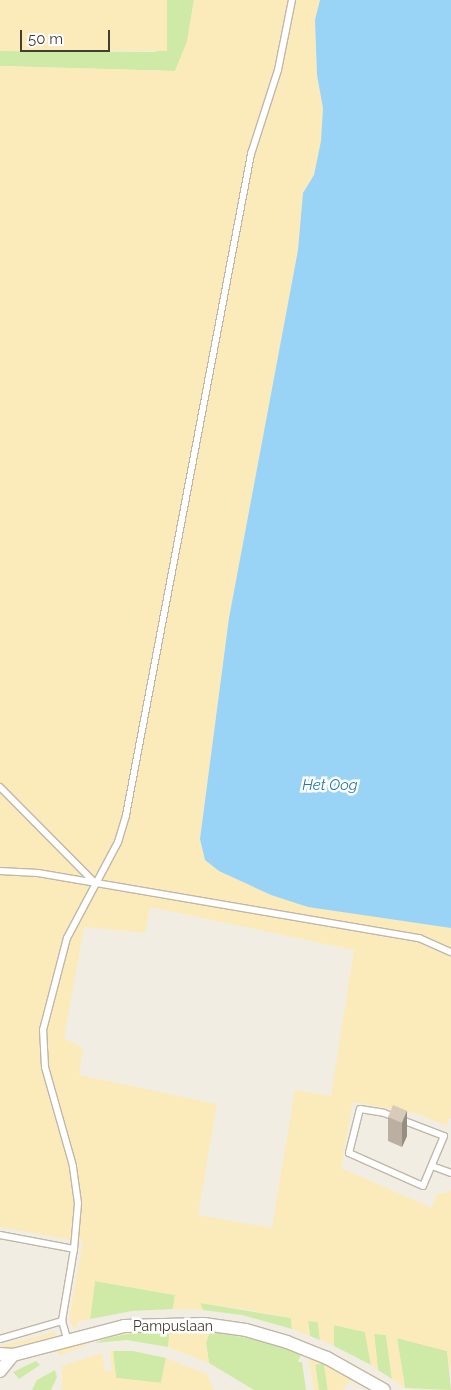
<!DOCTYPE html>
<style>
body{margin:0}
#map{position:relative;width:451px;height:1390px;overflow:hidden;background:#f2ede2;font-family:Raleway,sans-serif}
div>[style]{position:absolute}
.green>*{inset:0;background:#cfeaa7;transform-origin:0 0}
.sand>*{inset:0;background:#fbebba;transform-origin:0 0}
.water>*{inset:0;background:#99d3f5}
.roads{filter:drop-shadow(1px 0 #c1b7a7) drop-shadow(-1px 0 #c1b7a7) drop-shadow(0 1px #c1b7a7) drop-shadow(0 -1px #c1b7a7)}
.lane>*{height:6px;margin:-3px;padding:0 3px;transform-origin:3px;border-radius:3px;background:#fff}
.street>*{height:12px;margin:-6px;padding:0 6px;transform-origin:6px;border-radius:6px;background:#fff}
.wall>*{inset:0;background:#baafa0}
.shaded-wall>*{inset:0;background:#978e82}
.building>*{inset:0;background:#d8cbba;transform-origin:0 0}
span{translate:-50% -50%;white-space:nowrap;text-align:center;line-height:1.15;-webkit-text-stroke:5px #fff;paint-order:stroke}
.street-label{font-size:14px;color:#443d32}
.water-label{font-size:15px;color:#247aae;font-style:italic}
.scale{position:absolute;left:20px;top:30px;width:90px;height:22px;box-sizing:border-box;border:2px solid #443d32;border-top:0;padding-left:6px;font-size:15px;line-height:18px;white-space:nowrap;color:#443d32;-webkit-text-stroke:4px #fff;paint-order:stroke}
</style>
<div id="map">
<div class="green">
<i style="clip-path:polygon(167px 0,194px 0,187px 42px,175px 71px,0 66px,0 51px,156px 52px)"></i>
<i style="clip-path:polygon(95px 1281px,175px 1295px,173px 1309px,132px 1311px,90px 1319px)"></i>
<i style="clip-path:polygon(200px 1303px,291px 1318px,292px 1329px,242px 1315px,203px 1310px)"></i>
<i style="clip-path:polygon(308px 1320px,318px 1322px,320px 1340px,310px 1336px)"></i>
<i style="clip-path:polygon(334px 1325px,365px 1332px,371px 1365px,334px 1346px)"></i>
<i style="clip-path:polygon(153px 1329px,170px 1329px,168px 1347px,127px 1340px,95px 1343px,109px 1337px)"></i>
<i style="clip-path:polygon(210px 1331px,262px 1341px,301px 1354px,298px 1362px,302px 1362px,306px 1390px,254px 1390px,209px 1363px,206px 1343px)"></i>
<i style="clip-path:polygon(374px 1333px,386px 1335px,392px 1379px,378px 1370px)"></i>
<i style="clip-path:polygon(397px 1338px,447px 1351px,451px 1390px,405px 1388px)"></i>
<i style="clip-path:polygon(113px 1351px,133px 1351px,166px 1358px,161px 1383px,116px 1378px)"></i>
<i style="clip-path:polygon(36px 1361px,40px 1365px,19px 1379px,13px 1372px)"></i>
<i style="left:324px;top:1363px;width:27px;height:9px;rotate:82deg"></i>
<i style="clip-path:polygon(55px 1370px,57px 1377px,51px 1390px,32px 1390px,37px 1380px)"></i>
</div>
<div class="sand">
<i style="left:0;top:0;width:167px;height:51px"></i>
<i style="clip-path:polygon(evenodd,194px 0,320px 0,315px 20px,317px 75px,323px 108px,321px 141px,314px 175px,303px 193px,298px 250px,229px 618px,200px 839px,205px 860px,219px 871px,271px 895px,308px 907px,451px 928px,451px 1119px,448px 1119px,447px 1126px,418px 1114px,353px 1102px,341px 1168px,432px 1208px,436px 1195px,451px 1191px,451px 1374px,447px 1351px,397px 1338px,405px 1388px,392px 1379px,386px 1335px,374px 1334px,378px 1370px,371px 1365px,365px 1332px,334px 1325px,334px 1346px,320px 1340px,318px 1322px,308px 1321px,310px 1336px,292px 1329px,291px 1318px,244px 1309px,200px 1303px,203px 1310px,173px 1309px,175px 1295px,95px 1281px,90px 1319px,77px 1322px,76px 1331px,70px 1322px,70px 1313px,83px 1242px,0 1227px,0 66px,175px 71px,187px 42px,194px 0,150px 907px,354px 950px,331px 1096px,295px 1090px,272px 1228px,198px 1215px,217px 1104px,79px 1075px,83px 1048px,64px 1038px,84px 927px,145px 933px,150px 907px)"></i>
<i style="clip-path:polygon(153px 1329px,97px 1340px,59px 1356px,56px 1348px,119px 1332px)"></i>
<i style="clip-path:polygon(170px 1329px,210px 1331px,206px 1343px,209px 1363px,168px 1347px)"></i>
<i style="left:55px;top:1332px;width:4px;height:57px;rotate:76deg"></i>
<i style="clip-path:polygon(113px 1351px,116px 1378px,161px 1383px,166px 1358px,207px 1374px,214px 1390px,62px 1390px,62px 1366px,102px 1353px,105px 1372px,112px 1370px,110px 1352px)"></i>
<i style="clip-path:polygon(308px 1357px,322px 1363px,315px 1365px,319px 1390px,314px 1390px)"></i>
<i style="clip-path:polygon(324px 1363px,339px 1371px,373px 1390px,349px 1381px,343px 1390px,328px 1390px)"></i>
</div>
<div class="water">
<i style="clip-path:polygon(320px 0,451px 0,451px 928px,308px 907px,271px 895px,219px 871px,205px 860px,200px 839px,229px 618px,298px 250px,303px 193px,314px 175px,321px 141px,323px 108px,317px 75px,315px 20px)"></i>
</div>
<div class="roads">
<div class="lane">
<i style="left:0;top:787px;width:136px;rotate:45.3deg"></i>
<i style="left:0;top:871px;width:38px;rotate:3deg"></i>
<i style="left:38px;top:873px;width:387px;rotate:9.7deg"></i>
<i style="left:419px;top:938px;width:35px;rotate:24deg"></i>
<i style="left:360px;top:1109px;width:24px;rotate:9deg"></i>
<i style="left:384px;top:1113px;width:64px;rotate:21deg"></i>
<i style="left:444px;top:1136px;width:54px;rotate:112.8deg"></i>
<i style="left:423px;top:1186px;width:81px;rotate:-156deg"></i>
<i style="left:349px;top:1153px;width:45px;rotate:-76deg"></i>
<i style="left:432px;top:1166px;width:20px;rotate:20deg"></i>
<i style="left:0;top:1235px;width:75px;rotate:10.7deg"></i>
<i style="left:74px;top:1249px;width:73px;rotate:99.5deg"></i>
<i style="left:62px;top:1321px;width:19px;rotate:74deg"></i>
<i style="left:74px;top:1249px;width:46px;rotate:-85deg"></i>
<i style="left:78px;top:1203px;width:37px;rotate:-98deg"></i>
<i style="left:73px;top:1166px;width:103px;rotate:-105.8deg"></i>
<i style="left:45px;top:1067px;width:37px;rotate:-93deg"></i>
<i style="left:43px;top:1030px;width:95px;rotate:-75.4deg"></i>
<i style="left:67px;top:938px;width:109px;rotate:-62deg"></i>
<i style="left:118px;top:842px;width:28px;rotate:-73deg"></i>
<i style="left:126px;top:815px;width:673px;rotate:-79.29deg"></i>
<i style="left:251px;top:154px;width:88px;rotate:-72.2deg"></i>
<i style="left:278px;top:70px;width:71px;rotate:-78.7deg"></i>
<i style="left:0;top:1339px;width:65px;rotate:-16.2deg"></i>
</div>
<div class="street">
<i style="left:0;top:1354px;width:13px;rotate:4deg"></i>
<i style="left:13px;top:1355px;width:115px;rotate:-14.6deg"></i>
<i style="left:124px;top:1326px;width:80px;rotate:-1.4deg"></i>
<i style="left:204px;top:1324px;width:42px;rotate:8.1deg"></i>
<i style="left:246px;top:1330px;width:43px;rotate:16.3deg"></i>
<i style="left:287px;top:1342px;width:43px;rotate:21.8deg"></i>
<i style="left:327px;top:1358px;width:65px;rotate:29.3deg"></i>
<i style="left:0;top:1371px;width:21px;rotate:-51deg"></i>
</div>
</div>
<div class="wall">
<i style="clip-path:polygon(407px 1111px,407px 1136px,402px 1147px,388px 1141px,388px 1117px)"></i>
</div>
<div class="shaded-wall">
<i style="clip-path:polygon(407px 1111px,407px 1136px,402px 1147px,402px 1123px)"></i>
</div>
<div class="building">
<i style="left:393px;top:1105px;width:15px;height:13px;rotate:23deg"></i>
</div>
<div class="street-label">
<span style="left:173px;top:1326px">Pampuslaan</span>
</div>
<div class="water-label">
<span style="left:330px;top:786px">Het Oog</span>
</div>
<div class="scale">50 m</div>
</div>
